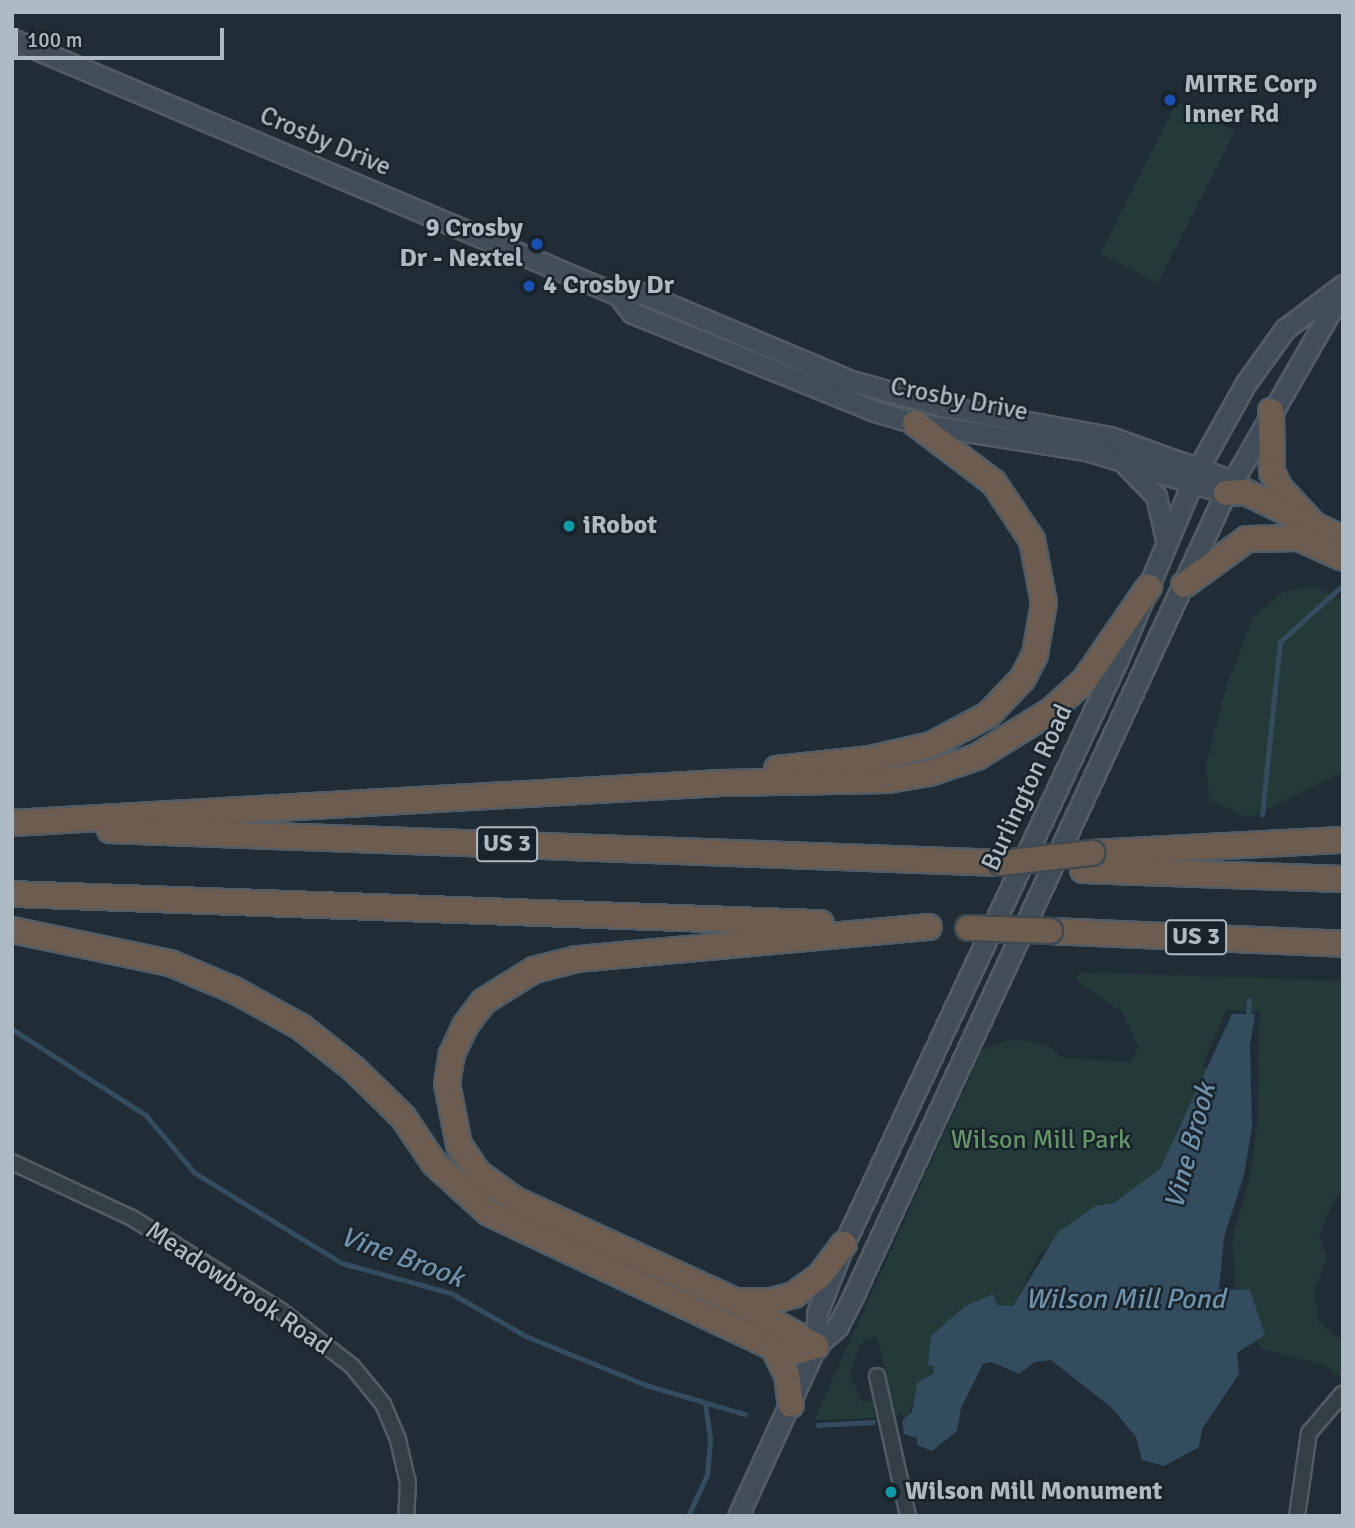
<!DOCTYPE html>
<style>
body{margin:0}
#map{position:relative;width:1355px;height:1528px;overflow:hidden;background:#202d36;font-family:Signika,sans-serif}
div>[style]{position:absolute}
.green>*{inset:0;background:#233a38;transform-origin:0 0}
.water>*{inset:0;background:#334c5e}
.stream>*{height:4.5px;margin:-2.25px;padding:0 2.25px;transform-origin:2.25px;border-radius:2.25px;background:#334c5e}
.roads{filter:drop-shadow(2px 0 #515c65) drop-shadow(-2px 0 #515c65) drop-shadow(0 2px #515c65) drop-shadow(0 -2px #515c65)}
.minor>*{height:14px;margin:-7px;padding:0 7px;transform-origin:7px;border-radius:7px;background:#333f47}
.secondary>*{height:19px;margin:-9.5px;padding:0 9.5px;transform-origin:9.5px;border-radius:9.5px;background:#414e5a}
.motorway>*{height:24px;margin:-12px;padding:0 12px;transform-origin:12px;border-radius:12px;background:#6d5d50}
.bridges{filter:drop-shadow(2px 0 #3e4951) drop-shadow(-2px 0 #3e4951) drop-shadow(0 2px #3e4951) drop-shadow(0 -2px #3e4951)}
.motorway-bridge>*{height:24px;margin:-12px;padding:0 12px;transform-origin:12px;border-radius:12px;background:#6d5d50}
.dots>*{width:19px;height:19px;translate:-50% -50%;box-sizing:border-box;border:4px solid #19232b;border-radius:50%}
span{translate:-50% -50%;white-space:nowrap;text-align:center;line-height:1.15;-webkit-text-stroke:5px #19232b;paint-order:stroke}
.shield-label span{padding:2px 5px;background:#19232b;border:2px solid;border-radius:5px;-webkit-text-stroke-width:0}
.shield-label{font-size:24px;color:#adbac4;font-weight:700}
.poi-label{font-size:26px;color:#adbac4;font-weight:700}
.left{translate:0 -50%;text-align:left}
.right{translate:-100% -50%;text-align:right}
.street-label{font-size:26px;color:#adbac4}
.park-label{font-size:26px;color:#669469}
.water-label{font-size:28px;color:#6e90a8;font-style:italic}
.frame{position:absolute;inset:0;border:14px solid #adbac4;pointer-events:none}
.scale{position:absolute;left:14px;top:28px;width:210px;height:32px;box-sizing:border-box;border:4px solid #adbac4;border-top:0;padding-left:9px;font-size:21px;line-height:24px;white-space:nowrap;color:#adbac4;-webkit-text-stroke:5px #19232b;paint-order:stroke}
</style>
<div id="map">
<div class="green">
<i style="left:1177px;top:102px;width:65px;height:170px;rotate:27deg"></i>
<i style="clip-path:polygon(1314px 586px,1343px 601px,1343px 772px,1249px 818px,1209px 800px,1206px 765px,1226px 688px,1253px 617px,1283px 592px)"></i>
<i style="clip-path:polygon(1080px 972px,1343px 981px,1343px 1193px,1336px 1196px,1319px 1234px,1327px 1260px,1314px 1289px,1318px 1321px,1343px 1341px,1343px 1379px,1324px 1365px,1261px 1349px,1236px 1288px,1232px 1241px,1249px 1179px,1257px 1128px,1260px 1012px,1227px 1010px,1202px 1066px,1209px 1067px,1160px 1169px,1112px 1205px,1097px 1205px,1040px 1254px,1013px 1306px,997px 1305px,993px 1295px,933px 1365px,934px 1373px,917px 1383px,909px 1417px,903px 1419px,901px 1411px,896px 1418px,877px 1336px,862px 1342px,849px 1374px,863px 1402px,875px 1401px,874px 1418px,814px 1420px,982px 1050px,1013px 1039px,1050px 1046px,1062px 1058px,1131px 1062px,1138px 1046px,1123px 1013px,1075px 979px)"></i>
</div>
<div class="water">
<i style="clip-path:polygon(1232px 1014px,1255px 1014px,1250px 1045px,1252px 1127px,1244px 1175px,1224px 1237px,1219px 1289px,1250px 1290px,1265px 1335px,1237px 1353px,1239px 1374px,1202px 1429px,1199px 1447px,1164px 1466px,1142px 1460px,1136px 1437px,1112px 1408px,1051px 1360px,1035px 1362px,1019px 1374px,992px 1362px,983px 1364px,961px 1408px,957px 1431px,932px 1451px,917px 1445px,917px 1438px,904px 1434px,902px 1421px,912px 1412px,917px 1383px,934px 1373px,933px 1366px,928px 1365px,931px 1336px,965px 1306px,993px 1294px,997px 1305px,1013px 1306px,1058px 1232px,1097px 1205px,1112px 1204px,1160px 1169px)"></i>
</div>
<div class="stream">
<i style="left:1262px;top:815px;width:174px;rotate:-84.1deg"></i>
<i style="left:1280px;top:642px;width:85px;rotate:-42.1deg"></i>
<i style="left:1248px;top:1018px;width:17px;rotate:-87deg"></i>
<i style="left:12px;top:1029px;width:159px;rotate:32.7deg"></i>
<i style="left:146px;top:1115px;width:76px;rotate:49.8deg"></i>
<i style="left:195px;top:1173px;width:172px;rotate:31.5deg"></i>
<i style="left:342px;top:1263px;width:113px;rotate:15.4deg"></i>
<i style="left:451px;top:1293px;width:86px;rotate:29.8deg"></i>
<i style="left:526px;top:1336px;width:130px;rotate:22.2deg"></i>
<i style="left:646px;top:1385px;width:103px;rotate:16.3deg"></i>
<i style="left:818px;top:1425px;width:55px;rotate:-3.1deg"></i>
<i style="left:688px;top:1516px;width:45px;rotate:-65.1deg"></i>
<i style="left:707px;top:1475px;width:36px;rotate:-85deg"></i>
<i style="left:710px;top:1439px;width:35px;rotate:-98deg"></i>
</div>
<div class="roads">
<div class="minor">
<i style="left:12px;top:1162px;width:132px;rotate:25deg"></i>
<i style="left:132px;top:1218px;width:174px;rotate:31.9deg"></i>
<i style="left:280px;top:1310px;width:91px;rotate:37.9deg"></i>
<i style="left:352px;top:1366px;width:49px;rotate:50.8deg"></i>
<i style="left:383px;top:1404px;width:39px;rotate:67deg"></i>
<i style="left:398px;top:1440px;width:44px;rotate:76.9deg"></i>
<i style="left:408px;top:1483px;width:33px;rotate:93deg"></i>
<i style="left:877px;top:1376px;width:143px;rotate:77.5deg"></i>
<i style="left:1297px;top:1516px;width:84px;rotate:-81.8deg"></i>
<i style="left:1309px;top:1433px;width:52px;rotate:-49.6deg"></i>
</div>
<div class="secondary">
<i style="left:12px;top:39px;width:658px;rotate:22.9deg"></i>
<i style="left:618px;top:295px;width:24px;rotate:-5deg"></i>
<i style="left:642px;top:293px;width:227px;rotate:22.8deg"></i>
<i style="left:851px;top:381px;width:94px;rotate:15.4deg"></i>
<i style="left:942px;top:406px;width:171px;rotate:10.5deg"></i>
<i style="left:1110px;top:437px;width:131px;rotate:19.7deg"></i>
<i style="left:618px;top:295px;width:23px;rotate:52deg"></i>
<i style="left:632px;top:313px;width:261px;rotate:22deg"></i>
<i style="left:874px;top:411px;width:43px;rotate:16.3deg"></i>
<i style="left:915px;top:423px;width:173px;rotate:9deg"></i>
<i style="left:1086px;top:450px;width:146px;rotate:17.1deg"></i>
<i style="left:1125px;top:464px;width:45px;rotate:45.9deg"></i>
<i style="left:1156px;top:496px;width:45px;rotate:77.2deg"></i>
<i style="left:816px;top:1346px;width:30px;rotate:-42deg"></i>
<i style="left:838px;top:1326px;width:38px;rotate:-63deg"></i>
<i style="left:855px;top:1292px;width:873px;rotate:-65.14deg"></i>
<i style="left:1222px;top:500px;width:241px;rotate:-60.1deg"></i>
<i style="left:738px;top:1516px;width:187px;rotate:-65.4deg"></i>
<i style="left:816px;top:1346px;width:33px;rotate:-88deg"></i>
<i style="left:817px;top:1313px;width:74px;rotate:-68.6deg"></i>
<i style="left:844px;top:1244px;width:644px;rotate:-64.91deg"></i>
<i style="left:1117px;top:661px;width:211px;rotate:-67.1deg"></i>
<i style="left:1199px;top:467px;width:96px;rotate:-60.8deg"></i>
<i style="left:1246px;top:383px;width:67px;rotate:-54.2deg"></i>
<i style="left:1285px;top:329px;width:73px;rotate:-37.2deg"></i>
</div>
<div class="motorway">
<i style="left:1271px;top:411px;width:61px;rotate:89.1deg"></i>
<i style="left:1272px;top:472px;width:17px;rotate:65deg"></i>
<i style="left:1279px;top:487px;width:52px;rotate:47.4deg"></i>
<i style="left:1226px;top:493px;width:19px;rotate:-3deg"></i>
<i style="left:1245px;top:492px;width:109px;rotate:25.6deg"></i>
<i style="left:1184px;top:585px;width:78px;rotate:-36.1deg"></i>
<i style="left:1247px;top:539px;width:52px;rotate:-1.1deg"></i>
<i style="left:1299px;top:538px;width:48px;rotate:24.4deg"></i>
<i style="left:777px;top:769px;width:94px;rotate:-6.1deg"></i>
<i style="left:870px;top:759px;width:63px;rotate:-12.9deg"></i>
<i style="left:931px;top:745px;width:64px;rotate:-27.8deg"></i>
<i style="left:988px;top:715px;width:51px;rotate:-46.6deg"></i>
<i style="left:1023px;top:678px;width:27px;rotate:-63deg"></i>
<i style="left:1035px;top:654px;width:52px;rotate:-80deg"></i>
<i style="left:1044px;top:603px;width:64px;rotate:-100.8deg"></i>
<i style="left:1032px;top:540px;width:69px;rotate:-123.7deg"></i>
<i style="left:994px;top:483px;width:99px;rotate:-142.8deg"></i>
<i style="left:12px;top:823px;width:710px;rotate:-3.23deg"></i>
<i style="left:721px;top:783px;width:167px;rotate:-1deg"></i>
<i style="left:888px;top:780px;width:42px;rotate:-9.7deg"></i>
<i style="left:929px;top:773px;width:51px;rotate:-18.4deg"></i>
<i style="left:977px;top:757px;width:87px;rotate:-31.9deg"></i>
<i style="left:1051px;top:711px;width:46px;rotate:-42.4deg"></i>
<i style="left:1085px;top:680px;width:113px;rotate:-55.5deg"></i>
<i style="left:110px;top:830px;width:892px;rotate:2.12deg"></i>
<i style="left:1092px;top:853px;width:251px;rotate:-3deg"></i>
<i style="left:1083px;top:870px;width:260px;rotate:2deg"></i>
<i style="left:12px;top:894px;width:809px;rotate:2.06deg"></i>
<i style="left:12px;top:930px;width:161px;rotate:11.8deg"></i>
<i style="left:170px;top:963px;width:69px;rotate:22.9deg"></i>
<i style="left:234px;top:990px;width:77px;rotate:28.9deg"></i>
<i style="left:301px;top:1027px;width:69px;rotate:38.5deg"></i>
<i style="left:355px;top:1070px;width:67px;rotate:44.4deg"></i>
<i style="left:403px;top:1117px;width:55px;rotate:56deg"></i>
<i style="left:434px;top:1163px;width:74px;rotate:42.3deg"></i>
<i style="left:489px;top:1213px;width:314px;rotate:25.3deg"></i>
<i style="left:773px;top:1347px;width:27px;rotate:8deg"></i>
<i style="left:800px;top:1351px;width:17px;rotate:-17deg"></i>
<i style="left:1050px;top:931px;width:293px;rotate:2.5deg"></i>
<i style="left:844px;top:1244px;width:40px;rotate:127deg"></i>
<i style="left:820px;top:1276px;width:32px;rotate:144deg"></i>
<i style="left:794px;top:1295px;width:24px;rotate:165deg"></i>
<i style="left:771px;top:1301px;width:36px;rotate:180deg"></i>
<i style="left:735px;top:1301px;width:242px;rotate:-155.3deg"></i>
<i style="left:515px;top:1200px;width:46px;rotate:-143.9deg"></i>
<i style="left:478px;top:1173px;width:34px;rotate:-124deg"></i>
<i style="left:459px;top:1145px;width:62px;rotate:-101.1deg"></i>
<i style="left:447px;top:1084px;width:30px;rotate:-81deg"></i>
<i style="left:452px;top:1054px;width:31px;rotate:-65deg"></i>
<i style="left:465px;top:1026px;width:31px;rotate:-53deg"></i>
<i style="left:484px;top:1001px;width:59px;rotate:-31.8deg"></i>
<i style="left:534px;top:970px;width:44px;rotate:-14.3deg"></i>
<i style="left:577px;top:959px;width:353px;rotate:-5.2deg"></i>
<i style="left:741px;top:1304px;width:86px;rotate:29.2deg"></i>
<i style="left:773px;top:1347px;width:30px;rotate:63deg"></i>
<i style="left:787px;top:1374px;width:31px;rotate:83deg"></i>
</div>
</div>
<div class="bridges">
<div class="motorway-bridge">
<i style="left:1001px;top:863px;width:92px;rotate:-6.3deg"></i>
<i style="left:968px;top:928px;width:82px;rotate:2.1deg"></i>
</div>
</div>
<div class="dots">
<i style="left:1170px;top:100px;background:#1a4fb4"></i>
<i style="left:537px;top:244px;background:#1a4fb4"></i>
<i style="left:529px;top:286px;background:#1a4fb4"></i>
<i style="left:569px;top:526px;background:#0f9aa8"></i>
<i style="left:891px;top:1492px;background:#0f9aa8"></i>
</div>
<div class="shield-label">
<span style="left:507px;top:844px">US 3</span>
<span style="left:1196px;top:937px">US 3</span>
</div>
<div class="poi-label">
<span class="left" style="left:1184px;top:100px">MITRE Corp<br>Inner Rd</span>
<span class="right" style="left:523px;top:244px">9 Crosby<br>Dr - Nextel</span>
<span class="left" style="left:543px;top:286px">4 Crosby Dr</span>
<span class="left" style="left:583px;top:526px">iRobot</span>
<span class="left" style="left:905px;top:1492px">Wilson Mill Monument</span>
</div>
<div class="street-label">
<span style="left:325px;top:142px;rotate:23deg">Crosby Drive</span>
<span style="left:959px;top:400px;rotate:11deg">Crosby Drive</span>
<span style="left:1028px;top:788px;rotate:-65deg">Burlington Road</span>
<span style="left:238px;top:1289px;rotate:34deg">Meadowbrook Road</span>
</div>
<div class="park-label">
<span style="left:1041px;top:1141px">Wilson Mill Park</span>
</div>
<div class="water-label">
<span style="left:1190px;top:1146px;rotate:-75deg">Vine Brook</span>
<span style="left:402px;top:1257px;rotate:20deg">Vine Brook</span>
<span style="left:1125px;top:1299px">Wilson Mill Pond</span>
</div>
<div class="frame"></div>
<div class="scale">100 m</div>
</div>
